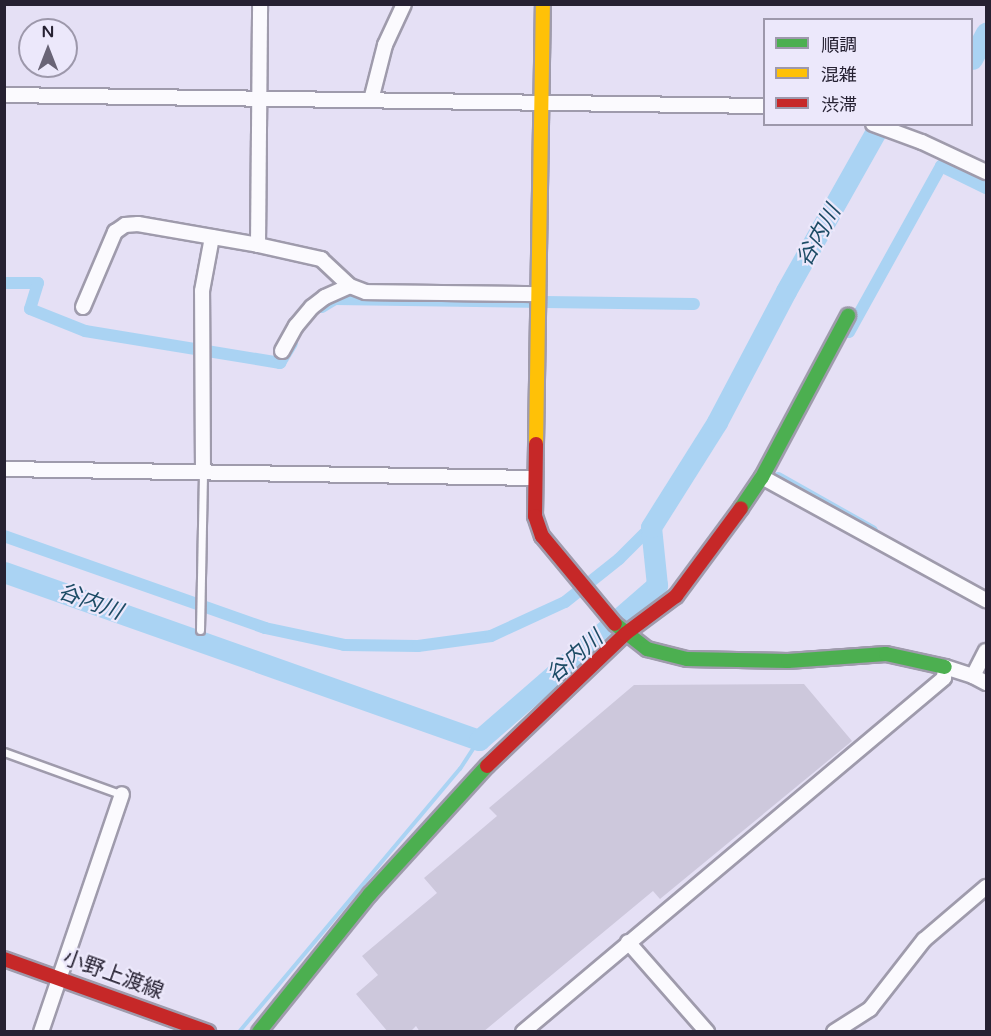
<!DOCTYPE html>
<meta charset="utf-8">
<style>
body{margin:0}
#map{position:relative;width:991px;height:1036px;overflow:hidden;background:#e5e0f5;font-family:"Varela Round","Noto Sans JP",sans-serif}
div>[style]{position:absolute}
.stream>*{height:4px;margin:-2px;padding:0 2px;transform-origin:2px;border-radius:2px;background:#aad3f3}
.canal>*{height:12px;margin:-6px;padding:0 6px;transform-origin:6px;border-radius:6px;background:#aad3f3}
.river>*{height:21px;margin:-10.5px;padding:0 10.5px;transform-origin:10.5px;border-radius:10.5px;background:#aad3f3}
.building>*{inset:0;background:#cdc8dc}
.roads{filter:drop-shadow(2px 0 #9f9bac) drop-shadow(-2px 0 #9f9bac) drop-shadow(0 2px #9f9bac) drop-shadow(0 -2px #9f9bac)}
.lane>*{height:7px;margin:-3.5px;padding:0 3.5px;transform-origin:3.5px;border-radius:3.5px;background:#fbfafe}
.street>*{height:14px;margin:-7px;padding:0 7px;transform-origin:7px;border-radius:7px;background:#fbfafe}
.fast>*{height:14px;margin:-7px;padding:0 7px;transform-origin:7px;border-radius:7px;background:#4caf50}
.slow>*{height:14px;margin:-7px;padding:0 7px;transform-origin:7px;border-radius:7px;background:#ffc107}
.jam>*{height:14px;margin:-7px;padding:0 7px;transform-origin:7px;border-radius:7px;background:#c62828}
span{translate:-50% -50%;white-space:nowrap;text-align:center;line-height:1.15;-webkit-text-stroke:4.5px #ece8fb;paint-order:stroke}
.street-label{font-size:21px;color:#262132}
.water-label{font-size:22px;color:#1d4c66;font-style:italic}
.frame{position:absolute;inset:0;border:6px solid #262132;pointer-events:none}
.legend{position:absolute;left:763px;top:18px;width:210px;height:108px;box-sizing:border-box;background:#ece8fb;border:2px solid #9d98ab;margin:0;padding:8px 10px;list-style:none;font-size:18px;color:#262132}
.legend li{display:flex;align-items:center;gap:12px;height:30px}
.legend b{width:30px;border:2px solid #9d98ab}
.north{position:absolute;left:18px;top:18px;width:60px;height:60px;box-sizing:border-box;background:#ece8fb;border:2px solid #9d98ab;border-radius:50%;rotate:0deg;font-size:16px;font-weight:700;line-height:24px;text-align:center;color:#262132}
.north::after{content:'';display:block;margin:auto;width:21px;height:27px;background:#696476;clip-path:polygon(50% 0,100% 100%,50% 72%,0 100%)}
</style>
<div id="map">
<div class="stream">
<i style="left:239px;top:1032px;width:344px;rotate:-50deg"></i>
<i style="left:460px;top:769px;width:35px;rotate:-57deg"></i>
</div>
<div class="canal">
<i style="left:4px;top:283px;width:34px"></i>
<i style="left:38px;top:283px;width:27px;rotate:107deg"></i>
<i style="left:30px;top:309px;width:59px;rotate:21.8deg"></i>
<i style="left:85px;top:331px;width:198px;rotate:9.3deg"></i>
<i style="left:280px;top:363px;width:23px;rotate:-59deg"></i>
<i style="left:322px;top:307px;width:15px;rotate:-32deg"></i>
<i style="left:335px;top:299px;width:359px;rotate:0.8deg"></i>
<i style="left:849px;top:332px;width:190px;rotate:-61deg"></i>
<i style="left:941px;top:166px;width:50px;rotate:26.1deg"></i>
<i style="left:778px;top:478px;width:108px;rotate:29.4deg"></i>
<i style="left:4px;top:536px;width:277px;rotate:19.4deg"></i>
<i style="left:265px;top:628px;width:81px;rotate:12.1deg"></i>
<i style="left:344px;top:645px;width:74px;rotate:0.8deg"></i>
<i style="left:418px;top:646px;width:74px;rotate:-7.8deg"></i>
<i style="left:491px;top:636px;width:81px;rotate:-24.7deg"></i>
<i style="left:565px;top:602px;width:69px;rotate:-38.5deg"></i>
<i style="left:619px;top:559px;width:45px;rotate:-45deg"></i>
</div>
<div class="river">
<i style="left:972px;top:59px;width:30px;rotate:-62deg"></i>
<i style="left:4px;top:572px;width:504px;rotate:19.48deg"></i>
<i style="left:479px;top:740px;width:236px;rotate:-41deg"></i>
<i style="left:657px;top:585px;width:58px;rotate:-95.9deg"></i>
<i style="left:651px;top:527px;width:124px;rotate:-57.8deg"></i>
<i style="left:717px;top:422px;width:148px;rotate:-62.2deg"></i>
<i style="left:786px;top:291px;width:192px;rotate:-60.6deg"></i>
</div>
<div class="building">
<i style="clip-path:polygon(804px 684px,852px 741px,660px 899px,653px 891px,483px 1032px,420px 1032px,416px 1026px,410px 1032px,388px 1032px,356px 994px,378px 975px,362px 956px,437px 893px,424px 878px,497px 816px,489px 808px,634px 685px)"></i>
</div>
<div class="roads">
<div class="lane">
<i style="left:200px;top:630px;width:157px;rotate:-88.9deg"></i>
<i style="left:4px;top:752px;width:127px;rotate:19.9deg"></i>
</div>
<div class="street">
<i style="left:4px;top:95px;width:760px;rotate:0.83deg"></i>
<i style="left:371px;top:100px;width:57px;rotate:-75.7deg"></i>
<i style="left:385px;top:45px;width:45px;rotate:-65.1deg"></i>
<i style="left:873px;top:124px;width:52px;rotate:20.2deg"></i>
<i style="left:922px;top:142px;width:71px;rotate:25.1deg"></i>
<i style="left:258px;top:245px;width:241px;rotate:-89.5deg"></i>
<i style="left:83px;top:307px;width:82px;rotate:-66.9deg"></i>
<i style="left:115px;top:232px;width:12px;rotate:-35deg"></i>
<i style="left:125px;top:225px;width:13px;rotate:-4deg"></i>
<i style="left:138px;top:224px;width:122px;rotate:9.9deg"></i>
<i style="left:258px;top:245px;width:65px;rotate:12.5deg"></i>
<i style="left:321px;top:259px;width:40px;rotate:43deg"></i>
<i style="left:350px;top:286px;width:17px;rotate:21deg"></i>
<i style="left:366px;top:292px;width:172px;rotate:0.7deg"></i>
<i style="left:282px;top:351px;width:29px;rotate:-61deg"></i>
<i style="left:296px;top:326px;width:25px;rotate:-50deg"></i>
<i style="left:312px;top:307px;width:16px;rotate:-38deg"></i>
<i style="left:325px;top:297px;width:27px;rotate:-24deg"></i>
<i style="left:4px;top:469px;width:531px;rotate:0.97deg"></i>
<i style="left:203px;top:473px;width:182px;rotate:-90.3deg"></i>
<i style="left:202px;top:291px;width:55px;rotate:-79.5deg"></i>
<i style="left:762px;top:477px;width:256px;rotate:28.8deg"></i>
<i style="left:973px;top:676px;width:28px;rotate:-63deg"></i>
<i style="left:628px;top:942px;width:120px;rotate:48.7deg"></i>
<i style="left:41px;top:1032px;width:251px;rotate:-71.2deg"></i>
<i style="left:523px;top:1032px;width:550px;rotate:-40.06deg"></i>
<i style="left:944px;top:678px;width:11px;rotate:-85deg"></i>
<i style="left:945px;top:667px;width:29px;rotate:18deg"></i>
<i style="left:973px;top:676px;width:15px;rotate:28deg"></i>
<i style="left:834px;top:1032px;width:43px;rotate:-32.6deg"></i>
<i style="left:870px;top:1009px;width:88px;rotate:-52deg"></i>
<i style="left:924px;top:940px;width:82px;rotate:-40.5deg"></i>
</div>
<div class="fast">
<i style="left:741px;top:508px;width:37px;rotate:-56deg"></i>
<i style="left:762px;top:477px;width:183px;rotate:-61.9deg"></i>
<i style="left:615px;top:624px;width:41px;rotate:38deg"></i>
<i style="left:647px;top:649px;width:41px;rotate:14deg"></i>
<i style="left:687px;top:659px;width:101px;rotate:1.1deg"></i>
<i style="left:788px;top:661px;width:98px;rotate:-4.1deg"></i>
<i style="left:886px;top:654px;width:60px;rotate:12.4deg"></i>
<i style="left:259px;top:1032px;width:177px;rotate:-51.2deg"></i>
<i style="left:370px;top:894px;width:173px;rotate:-47.6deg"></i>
</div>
<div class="slow">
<i style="left:536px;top:444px;width:440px;rotate:-89.1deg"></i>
</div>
<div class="jam">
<i style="left:536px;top:444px;width:72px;rotate:90.8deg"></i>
<i style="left:535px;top:516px;width:21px;rotate:71deg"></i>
<i style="left:542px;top:536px;width:114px;rotate:50.3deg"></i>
<i style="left:487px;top:766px;width:191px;rotate:-43.7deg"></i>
<i style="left:625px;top:634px;width:64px;rotate:-36.7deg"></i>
<i style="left:676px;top:596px;width:109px;rotate:-53.5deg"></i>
<i style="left:4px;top:959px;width:217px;rotate:19.7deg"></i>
</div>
</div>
<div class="street-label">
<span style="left:113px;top:975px;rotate:20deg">小野上渡線</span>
</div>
<div class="water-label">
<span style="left:819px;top:236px;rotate:-61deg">谷内川</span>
<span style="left:90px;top:602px;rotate:20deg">谷内川</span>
<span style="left:575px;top:657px;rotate:-41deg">谷内川</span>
</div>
<div class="frame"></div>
<ul class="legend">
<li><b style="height:8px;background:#4caf50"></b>順調</li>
<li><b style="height:8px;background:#ffc107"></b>混雑</li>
<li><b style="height:8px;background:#c62828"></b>渋滞</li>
</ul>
<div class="north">N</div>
</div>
